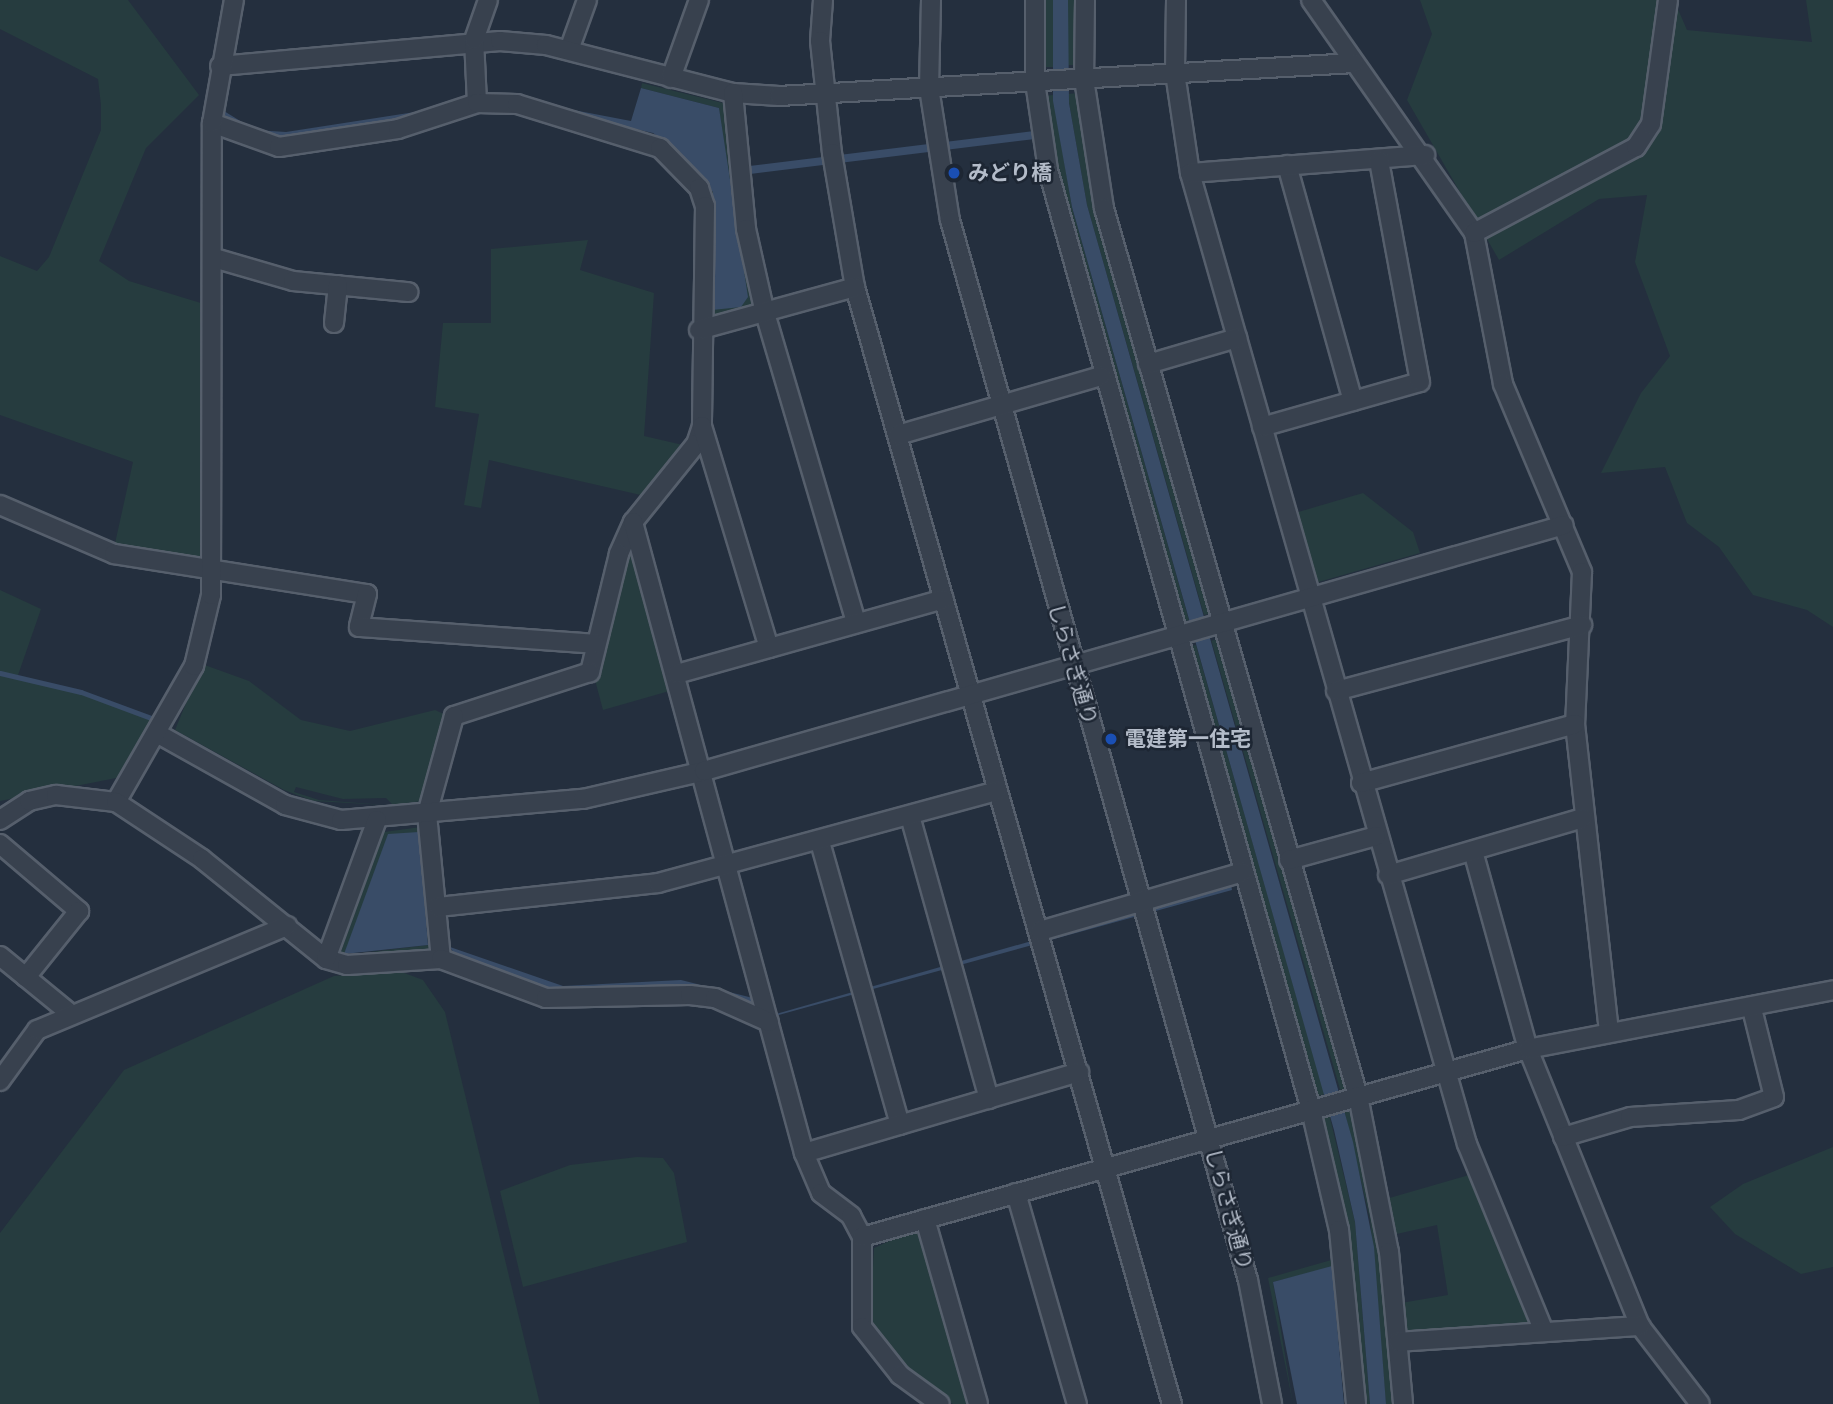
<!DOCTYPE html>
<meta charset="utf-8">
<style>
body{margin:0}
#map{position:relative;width:1833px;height:1404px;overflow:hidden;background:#242f3e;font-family:"Archivo Narrow","Noto Sans JP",sans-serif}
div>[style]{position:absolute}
.green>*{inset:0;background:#263c3f;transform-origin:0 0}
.water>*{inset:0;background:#394c67;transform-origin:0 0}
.stream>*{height:5px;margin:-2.5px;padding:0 2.5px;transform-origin:2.5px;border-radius:2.5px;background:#394c67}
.roads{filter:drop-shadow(2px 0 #565f6c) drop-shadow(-2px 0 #565f6c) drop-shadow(0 2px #565f6c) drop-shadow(0 -2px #565f6c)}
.minor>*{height:18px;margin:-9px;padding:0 9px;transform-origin:9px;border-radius:9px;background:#38414e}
.dots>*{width:19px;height:19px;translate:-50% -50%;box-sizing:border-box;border:4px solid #1d2633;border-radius:50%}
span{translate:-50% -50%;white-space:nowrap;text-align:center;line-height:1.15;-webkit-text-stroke:5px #1d2633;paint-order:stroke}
.poi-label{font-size:21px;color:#b4bcc9;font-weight:700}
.left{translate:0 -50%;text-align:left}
.street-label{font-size:21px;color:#b4bcc9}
</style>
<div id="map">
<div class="green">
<i style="clip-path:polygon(0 0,128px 0,199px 95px,146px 148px,99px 261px,129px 281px,204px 304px,201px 558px,114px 548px,133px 462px,0 415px,0 256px,37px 271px,49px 257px,101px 130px,101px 105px,98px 79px,0 29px)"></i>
<i style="left:1042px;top:0;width:11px;height:67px"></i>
<i style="clip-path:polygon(1068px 0,1078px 0,1078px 65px,1066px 65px)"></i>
<i style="clip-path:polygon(1420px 0,1674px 0,1687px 30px,1812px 42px,1806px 0,1833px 0,1833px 627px,1807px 610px,1753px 595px,1719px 547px,1687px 523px,1665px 467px,1601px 473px,1641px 393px,1670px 356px,1635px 262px,1647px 195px,1599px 199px,1499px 260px,1407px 100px,1432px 34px)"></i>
<i style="clip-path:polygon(642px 83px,723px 103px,753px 300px,747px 311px,717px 319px,707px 312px,702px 184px,604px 123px,664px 138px,713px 192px,712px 310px,735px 241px,719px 108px,641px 88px)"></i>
<i style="clip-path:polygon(1079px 93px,1094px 193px,1214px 612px,1204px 615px,1087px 205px,1069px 103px,1068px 94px)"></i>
<i style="clip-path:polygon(1053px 95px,1072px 207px,1189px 620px,1177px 623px,1071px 245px,1042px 96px)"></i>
<i style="clip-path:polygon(588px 240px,580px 270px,654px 293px,644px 436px,683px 445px,645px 496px,489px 460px,481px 508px,464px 505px,479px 414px,435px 407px,443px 323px,491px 323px,491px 249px)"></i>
<i style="clip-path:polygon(1363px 493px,1413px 532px,1420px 553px,1315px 583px,1295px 513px)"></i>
<i style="clip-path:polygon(630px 554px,673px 690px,603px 710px,595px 680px,604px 628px)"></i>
<i style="clip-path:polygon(0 590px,41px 609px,17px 678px,0 672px)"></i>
<i style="left:1221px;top:638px;width:467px;height:10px;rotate:74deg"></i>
<i style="left:1196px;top:645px;width:467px;height:12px;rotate:74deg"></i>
<i style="clip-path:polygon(202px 664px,249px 681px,301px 720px,350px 731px,435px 710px,446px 715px,422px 801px,393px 805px,386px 798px,343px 799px,296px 787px,294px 792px,319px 800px,386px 805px,313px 801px,284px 790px,175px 730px)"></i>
<i style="clip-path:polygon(0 675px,86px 695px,158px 723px,133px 765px,116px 778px,0 801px)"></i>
<i style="clip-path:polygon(evenodd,421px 827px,431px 949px,345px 959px,340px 954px,384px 832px,421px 827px,418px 832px,428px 945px,346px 955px,418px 832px)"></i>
<i style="clip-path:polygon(399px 971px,423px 980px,445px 1012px,540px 1404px,0 1404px,0 1233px,124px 1070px,334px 976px)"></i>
<i style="clip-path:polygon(1354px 1107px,1382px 1247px,1396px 1404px,1386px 1404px,1370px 1219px,1344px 1110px)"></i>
<i style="clip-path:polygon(1329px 1114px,1355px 1222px,1370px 1404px,1361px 1404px,1318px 1118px)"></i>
<i style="clip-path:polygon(1833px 1147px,1833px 1267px,1801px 1274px,1735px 1234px,1710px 1207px,1743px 1184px)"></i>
<i style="clip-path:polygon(637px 1157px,663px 1158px,674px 1173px,687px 1242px,523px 1287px,500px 1191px,570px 1165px)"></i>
<i style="clip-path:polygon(1469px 1175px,1530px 1320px,1527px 1326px,1408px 1333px,1401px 1303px,1448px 1295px,1437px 1225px,1392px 1235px,1386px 1199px)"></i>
<i style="clip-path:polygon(914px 1230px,922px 1234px,971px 1404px,953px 1404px,922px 1382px,870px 1326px,874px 1248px)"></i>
<i style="clip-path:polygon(1335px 1259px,1348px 1404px,1332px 1267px,1273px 1282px,1293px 1404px,1268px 1278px)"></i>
</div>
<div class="water">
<i style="clip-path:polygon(1053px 0,1068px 0,1069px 103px,1087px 205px,1353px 1142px,1374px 1247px,1386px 1404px,1370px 1404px,1355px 1222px,1334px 1130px,1072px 207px,1053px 101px)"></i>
<i style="clip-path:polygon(641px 88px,719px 108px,748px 297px,741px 307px,712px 310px,713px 192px,681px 153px,653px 133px,516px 102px,273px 140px,219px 115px,219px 108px,255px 130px,286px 132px,415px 112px,484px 93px,631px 121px)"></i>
<i style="left:1034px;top:131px;width:8px;height:291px;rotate:83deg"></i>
<i style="clip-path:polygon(419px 832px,428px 945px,344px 954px,388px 834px)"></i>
<i style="clip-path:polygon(1231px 884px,1232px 890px,775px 1016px,776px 1014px)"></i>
<i style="clip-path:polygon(450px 947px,563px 986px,681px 980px,753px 998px,750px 1004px,725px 993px,557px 992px,455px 955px)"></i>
<i style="clip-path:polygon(1332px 1266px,1344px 1404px,1297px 1404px,1273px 1282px)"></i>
</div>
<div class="stream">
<i style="left:0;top:673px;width:83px;rotate:13.2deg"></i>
<i style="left:81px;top:692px;width:83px;rotate:20.4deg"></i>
</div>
<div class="roads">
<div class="minor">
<i style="left:823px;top:0;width:41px;rotate:94.2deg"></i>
<i style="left:820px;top:41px;width:113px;rotate:83.9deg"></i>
<i style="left:832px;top:153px;width:136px;rotate:80.3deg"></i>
<i style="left:855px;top:287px;width:1161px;rotate:74.16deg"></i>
<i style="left:931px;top:0;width:88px;rotate:91.3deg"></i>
<i style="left:929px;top:88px;width:134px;rotate:81deg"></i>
<i style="left:950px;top:220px;width:1101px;rotate:74.3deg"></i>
<i style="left:1248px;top:1280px;width:126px;rotate:79deg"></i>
<i style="left:1035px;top:0;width:82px;rotate:90deg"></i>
<i style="left:1035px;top:82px;width:89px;rotate:81.6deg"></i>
<i style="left:1048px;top:170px;width:976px;rotate:74.37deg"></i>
<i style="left:1311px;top:1110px;width:123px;rotate:76.9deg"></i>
<i style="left:1339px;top:1230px;width:175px;rotate:84.4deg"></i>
<i style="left:1085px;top:0;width:79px;rotate:90.7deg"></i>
<i style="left:1084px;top:79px;width:131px;rotate:81.2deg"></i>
<i style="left:1104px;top:208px;width:924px;rotate:74.04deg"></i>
<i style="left:1358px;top:1096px;width:159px;rotate:78.8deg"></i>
<i style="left:1389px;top:1252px;width:153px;rotate:84.7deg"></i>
<i style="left:1176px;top:0;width:73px;rotate:90.8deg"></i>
<i style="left:1175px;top:73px;width:101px;rotate:81.5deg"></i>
<i style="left:1190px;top:173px;width:1010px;rotate:74.08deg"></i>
<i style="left:1467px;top:1144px;width:203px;rotate:67.7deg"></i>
<i style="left:1311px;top:0;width:284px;rotate:55deg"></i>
<i style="left:1474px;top:233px;width:154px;rotate:79.1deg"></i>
<i style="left:1503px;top:384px;width:204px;rotate:67.2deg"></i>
<i style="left:1582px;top:572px;width:152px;rotate:92.6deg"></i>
<i style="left:1575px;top:724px;width:310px;rotate:83.7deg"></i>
<i style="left:569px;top:50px;width:53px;rotate:-70.2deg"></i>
<i style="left:220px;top:66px;width:281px;rotate:-5.1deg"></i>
<i style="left:500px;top:41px;width:46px;rotate:5deg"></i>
<i style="left:546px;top:45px;width:193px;rotate:14.4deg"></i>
<i style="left:733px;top:93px;width:46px;rotate:3.7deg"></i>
<i style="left:779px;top:96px;width:576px;rotate:-3.28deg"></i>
<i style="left:671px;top:78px;width:83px;rotate:-70.3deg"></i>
<i style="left:733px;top:93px;width:137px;rotate:84.5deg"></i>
<i style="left:746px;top:229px;width:86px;rotate:77.3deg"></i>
<i style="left:765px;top:313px;width:323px;rotate:73.6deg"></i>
<i style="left:477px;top:103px;width:63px;rotate:-92.7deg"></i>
<i style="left:474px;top:40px;width:42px;rotate:-70.7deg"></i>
<i style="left:212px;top:123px;width:71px;rotate:19.7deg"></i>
<i style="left:279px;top:147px;width:120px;rotate:-8.6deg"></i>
<i style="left:398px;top:129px;width:83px;rotate:-18.2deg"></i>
<i style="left:477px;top:103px;width:40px;rotate:1.4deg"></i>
<i style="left:517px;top:104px;width:150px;rotate:17.1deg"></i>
<i style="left:660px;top:148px;width:56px;rotate:45.7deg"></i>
<i style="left:699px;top:188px;width:19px;rotate:72deg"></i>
<i style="left:705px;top:206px;width:220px;rotate:90.8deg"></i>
<i style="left:702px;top:426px;width:19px;rotate:108deg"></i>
<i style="left:696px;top:444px;width:100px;rotate:128.9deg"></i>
<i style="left:633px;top:522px;width:35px;rotate:114deg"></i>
<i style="left:619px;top:554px;width:122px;rotate:103.8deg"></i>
<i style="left:590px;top:672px;width:143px;rotate:162.1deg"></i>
<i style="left:454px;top:716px;width:102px;rotate:105.4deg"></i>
<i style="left:427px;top:814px;width:146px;rotate:84.5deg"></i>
<i style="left:1287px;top:165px;width:245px;rotate:74.4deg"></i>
<i style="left:1190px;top:173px;width:236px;rotate:-4.4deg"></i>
<i style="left:1474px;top:233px;width:183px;rotate:-28deg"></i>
<i style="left:1636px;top:147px;width:27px;rotate:-57deg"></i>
<i style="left:1651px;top:124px;width:125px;rotate:-82.2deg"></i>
<i style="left:214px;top:258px;width:82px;rotate:16.2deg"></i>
<i style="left:293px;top:281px;width:116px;rotate:5.5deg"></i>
<i style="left:334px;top:323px;width:38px;rotate:-84deg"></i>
<i style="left:699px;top:330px;width:162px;rotate:-15.4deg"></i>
<i style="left:1148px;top:364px;width:93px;rotate:-16.3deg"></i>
<i style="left:702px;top:426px;width:232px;rotate:73.2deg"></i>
<i style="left:1262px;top:427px;width:164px;rotate:-15.9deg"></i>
<i style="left:1420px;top:382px;width:226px;rotate:-100.5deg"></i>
<i style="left:898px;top:435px;width:211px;rotate:-16.2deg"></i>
<i style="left:0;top:505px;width:124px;rotate:23.3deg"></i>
<i style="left:114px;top:554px;width:256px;rotate:9deg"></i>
<i style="left:367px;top:594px;width:34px;rotate:104deg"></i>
<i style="left:359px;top:627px;width:237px;rotate:4.1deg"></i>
<i style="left:633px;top:522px;width:654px;rotate:74.84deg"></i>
<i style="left:804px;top:1153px;width:43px;rotate:67deg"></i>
<i style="left:821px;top:1193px;width:38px;rotate:37deg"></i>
<i style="left:851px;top:1216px;width:24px;rotate:62deg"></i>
<i style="left:862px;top:1237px;width:90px;rotate:90deg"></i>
<i style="left:862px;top:1327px;width:61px;rotate:51.6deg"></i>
<i style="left:900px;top:1375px;width:49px;rotate:35.9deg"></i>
<i style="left:677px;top:674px;width:277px;rotate:-15.7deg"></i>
<i style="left:1336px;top:691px;width:255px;rotate:-15deg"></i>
<i style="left:160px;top:735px;width:143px;rotate:29.2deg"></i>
<i style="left:285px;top:805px;width:58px;rotate:15deg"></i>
<i style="left:341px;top:820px;width:243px;rotate:-5deg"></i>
<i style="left:583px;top:799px;width:124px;rotate:-13deg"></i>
<i style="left:704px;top:771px;width:894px;rotate:-15.96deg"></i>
<i style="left:1361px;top:783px;width:222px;rotate:-15.4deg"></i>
<i style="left:116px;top:802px;width:157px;rotate:-60.2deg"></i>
<i style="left:194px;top:666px;width:73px;rotate:-76.5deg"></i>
<i style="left:211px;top:595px;width:472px;rotate:-89.9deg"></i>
<i style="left:212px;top:123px;width:125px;rotate:-79.9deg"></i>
<i style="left:910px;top:816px;width:294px;rotate:74.4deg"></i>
<i style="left:0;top:820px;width:35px;rotate:-33deg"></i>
<i style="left:29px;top:801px;width:28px;rotate:-13deg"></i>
<i style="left:56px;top:795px;width:60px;rotate:6.7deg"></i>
<i style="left:116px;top:802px;width:103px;rotate:33.5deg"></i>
<i style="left:202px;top:859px;width:159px;rotate:38.9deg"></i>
<i style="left:326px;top:959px;width:22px;rotate:16deg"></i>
<i style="left:347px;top:965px;width:94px;rotate:-3.7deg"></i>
<i style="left:441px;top:959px;width:112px;rotate:20.4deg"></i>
<i style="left:546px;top:998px;width:144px;rotate:-1.2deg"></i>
<i style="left:690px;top:995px;width:25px;rotate:7deg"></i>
<i style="left:715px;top:998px;width:59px;rotate:24deg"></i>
<i style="left:820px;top:842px;width:294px;rotate:74.2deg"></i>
<i style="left:0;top:844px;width:104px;rotate:40.3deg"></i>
<i style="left:79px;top:911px;width:85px;rotate:128.8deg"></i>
<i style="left:1473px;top:851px;width:205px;rotate:74.5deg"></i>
<i style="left:1528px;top:1049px;width:299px;rotate:68deg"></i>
<i style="left:1640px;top:1326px;width:98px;rotate:52.4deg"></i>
<i style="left:1289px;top:860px;width:90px;rotate:-15.4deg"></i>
<i style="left:1388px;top:875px;width:203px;rotate:-16.3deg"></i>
<i style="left:438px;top:907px;width:221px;rotate:-6.2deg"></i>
<i style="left:658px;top:883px;width:351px;rotate:-15.2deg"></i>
<i style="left:1040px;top:931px;width:211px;rotate:-16.2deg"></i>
<i style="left:0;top:956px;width:93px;rotate:39.3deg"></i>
<i style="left:326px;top:959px;width:148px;rotate:-69.9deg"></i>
<i style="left:0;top:1081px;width:63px;rotate:-54deg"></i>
<i style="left:37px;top:1030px;width:271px;rotate:-22.6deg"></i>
<i style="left:1563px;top:1137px;width:70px;rotate:-16.6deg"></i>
<i style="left:1630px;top:1117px;width:109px;rotate:-3.7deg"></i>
<i style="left:1739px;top:1110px;width:37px;rotate:-20deg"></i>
<i style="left:1774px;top:1097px;width:91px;rotate:-104deg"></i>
<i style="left:804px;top:1153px;width:287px;rotate:-16.4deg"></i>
<i style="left:1016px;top:1193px;width:220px;rotate:73.9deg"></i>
<i style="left:925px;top:1219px;width:192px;rotate:74deg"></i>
<i style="left:862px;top:1237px;width:692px;rotate:-15.76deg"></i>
<i style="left:1528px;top:1049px;width:311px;rotate:-10.9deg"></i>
<i style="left:1398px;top:1342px;width:243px;rotate:-3.8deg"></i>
</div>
</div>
<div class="dots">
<i style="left:954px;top:173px;background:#1a4fb4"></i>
<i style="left:1111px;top:739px;background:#1a4fb4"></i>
</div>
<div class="poi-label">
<span class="left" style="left:968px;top:173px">みどり橋</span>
<span class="left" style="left:1125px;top:739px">電建第一住宅</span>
</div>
<div class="street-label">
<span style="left:1073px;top:664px;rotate:74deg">しらさぎ通り</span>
<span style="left:1229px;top:1209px;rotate:75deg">しらさぎ通り</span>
</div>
</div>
